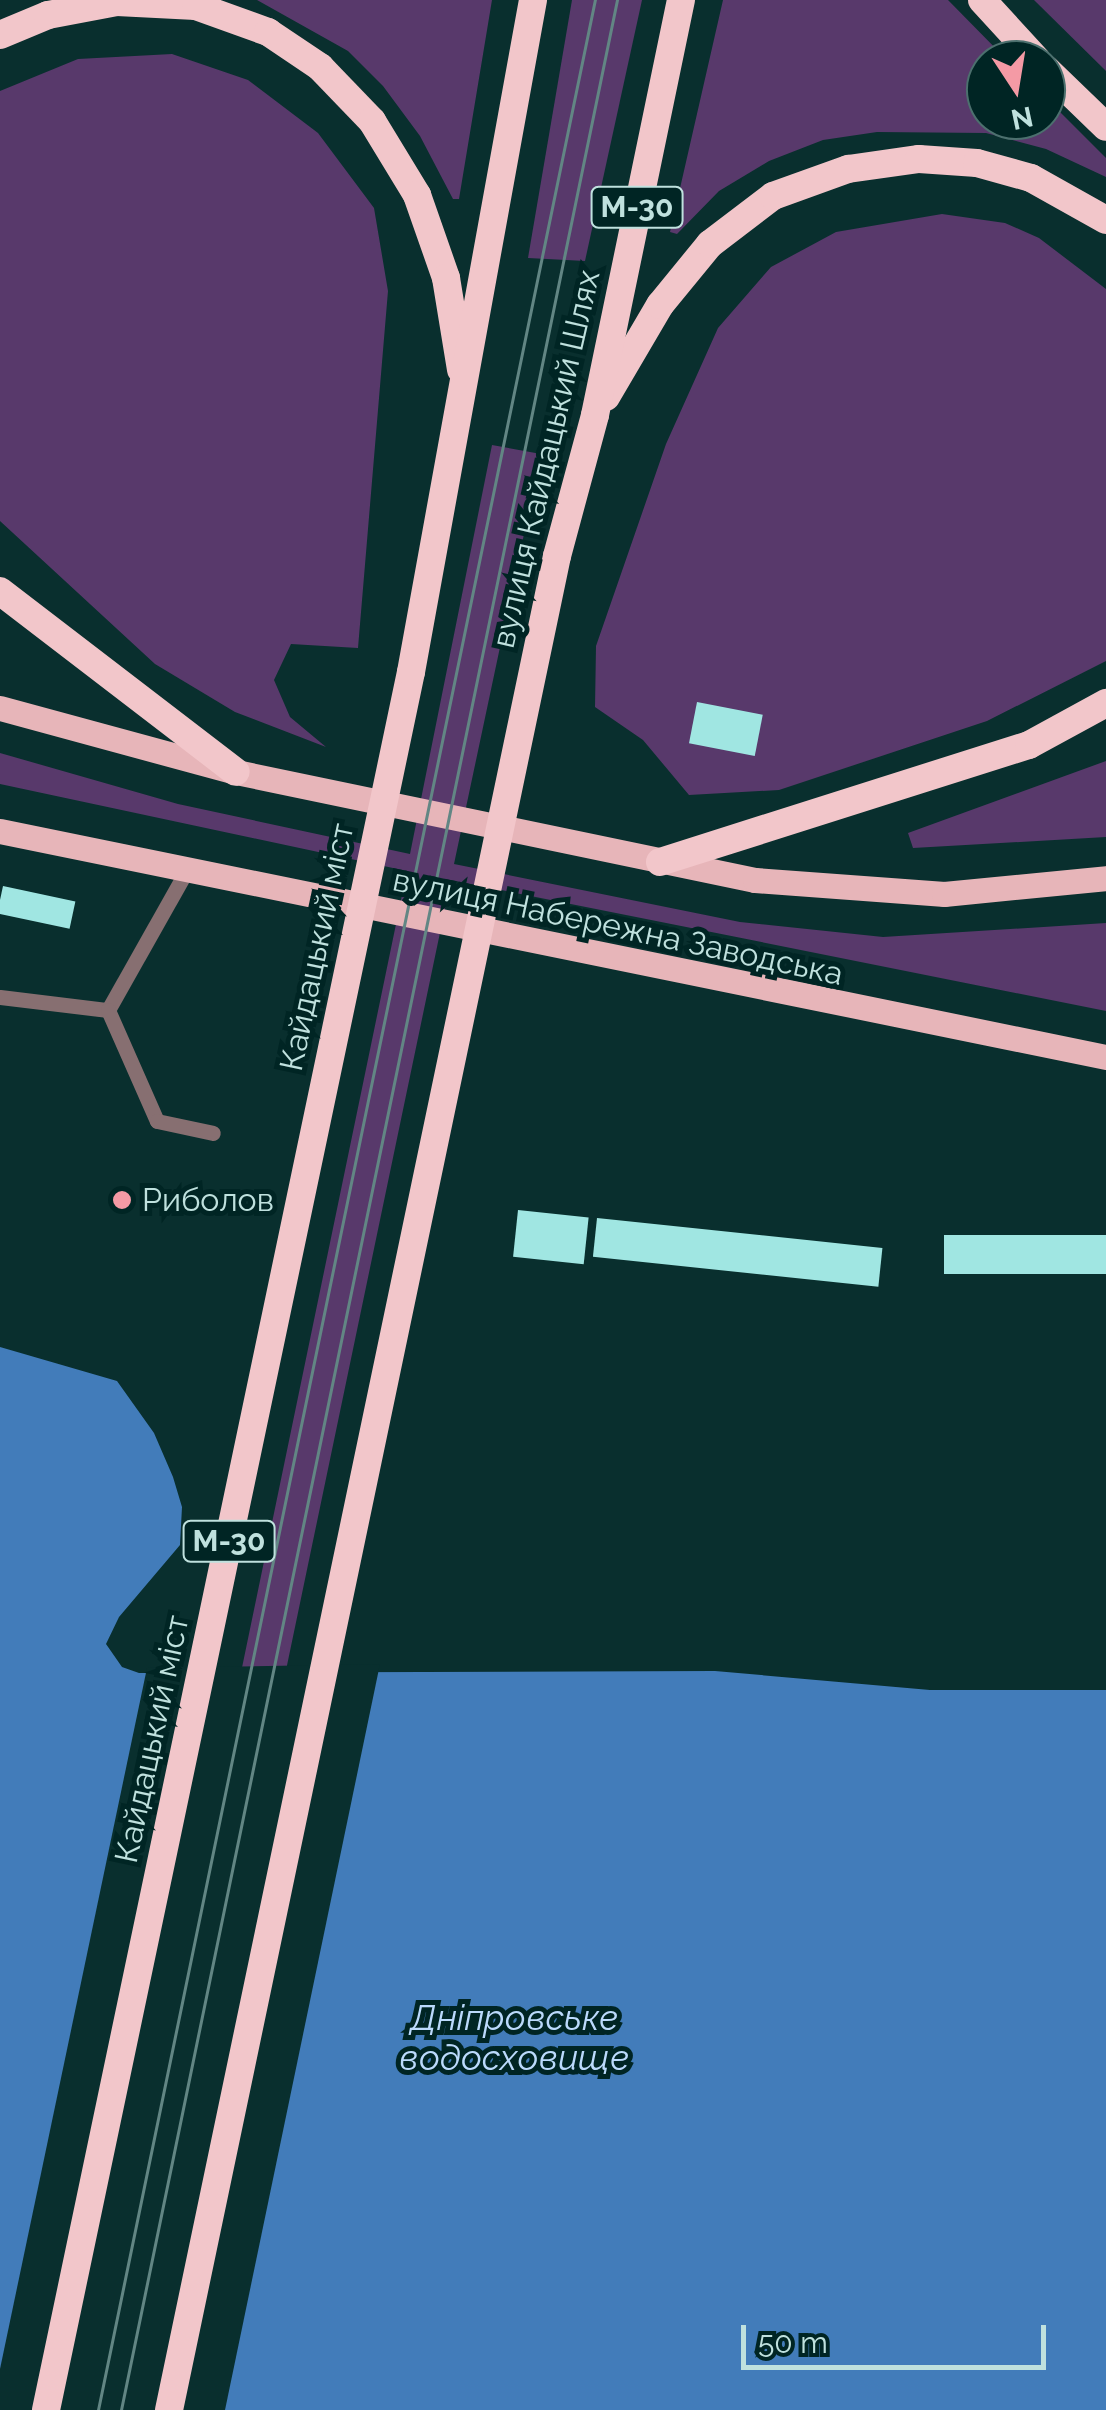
<!DOCTYPE html>
<meta charset="utf-8">
<style>
body{margin:0}
#map{position:relative;width:1106px;height:2410px;overflow:hidden;background:#092f2e;font-family:Raleway,sans-serif}
div>[style]{position:absolute}
.green>*{inset:0;background:#58396b}
.water>*{inset:0;background:#427cba}
.pier>*{inset:0;background:#092f2e}
.building>*{inset:0;background:#a0e6e2;transform-origin:0 0}
.service>*{height:15px;margin:-7.5px;padding:0 7.5px;transform-origin:7.5px;border-radius:7.5px;background:#876f71}
.primary>*{height:25px;margin:-12.5px;padding:0 12.5px;transform-origin:12.5px;border-radius:12.5px;background:#e7b5b9}
.trunk>*{height:28px;margin:-14px;padding:0 14px;transform-origin:14px;border-radius:14px;background:#f2c6ca}
.tram>*{height:2.5px;margin:-1.25px;padding:0 1.25px;transform-origin:1.25px;border-radius:1.25px;background:#628684}
.dots>*{width:28px;height:28px;translate:-50% -50%;box-sizing:border-box;border:5px solid #002524;border-radius:50%}
span{translate:-50% -50%;white-space:nowrap;text-align:center;line-height:1.15;-webkit-text-stroke:10px #002524;paint-order:stroke}
.shield-label span{padding:2px 8px;background:#002524;border:2px solid;border-radius:8px;-webkit-text-stroke-width:0}
.shield-label{font-size:30px;color:#bfe1de;font-weight:700}
.street-label{font-size:32px;color:#bfe1de}
.poi-label{font-size:32px;color:#bfe1de}
.left{translate:0 -50%;text-align:left}
.water-label{font-size:35px;color:#bbdafc;font-style:italic}
.north{position:absolute;left:966px;top:40px;width:100px;height:100px;box-sizing:border-box;background:#002524;border:2px solid #4c706e;border-radius:50%;rotate:168deg;font-size:28px;font-weight:700;line-height:40px;text-align:center;color:#bfe1de}
.north::after{content:'';display:block;margin:auto;width:35px;height:45px;background:#f49aa5;clip-path:polygon(50% 0,100% 100%,50% 72%,0 100%)}
.scale{position:absolute;left:741px;top:2325px;width:305px;height:45px;box-sizing:border-box;border:5px solid #bfe1de;border-top:0;padding-left:12px;font-size:30px;line-height:35px;white-space:nowrap;color:#bfe1de;-webkit-text-stroke:8px #002524;paint-order:stroke}
</style>
<div id="map">
<div class="green">
<i style="clip-path:polygon(257px 0,492px 0,459px 199px,453px 199px,420px 136px,383px 86px,348px 51px)"></i>
<i style="clip-path:polygon(572px 0,642px 0,585px 261px,528px 258px)"></i>
<i style="clip-path:polygon(723px 0,948px 0,1007px 60px,986px 60px,986px 120px,1046px 120px,1046px 98px,1106px 158px,1106px 177px,1046px 149px,986px 133px,877px 132px,823px 140px,769px 161px,719px 191px,677px 234px,670px 232px)"></i>
<i style="clip-path:polygon(1034px 0,1106px 0,1106px 71px)"></i>
<i style="clip-path:polygon(172px 54px,248px 80px,318px 133px,374px 208px,388px 291px,358px 648px,291px 644px,274px 680px,290px 717px,326px 747px,235px 712px,155px 664px,0 521px,0 91px,78px 59px)"></i>
<i style="clip-path:polygon(942px 214px,1005px 223px,1039px 238px,1106px 289px,1106px 661px,987px 721px,779px 790px,689px 795px,643px 740px,595px 707px,596px 646px,666px 444px,718px 328px,771px 267px,836px 232px)"></i>
<i style="clip-path:polygon(492px 445px,541px 454px,454px 864px,740px 922px,883px 937px,1106px 923px,1106px 1011px,451px 880px,247px 1857px,227px 1740px,407px 871px,0 784px,0 753px,178px 804px,410px 854px)"></i>
<i style="clip-path:polygon(1106px 761px,1106px 837px,913px 848px,908px 833px)"></i>
</div>
<div class="water">
<i style="clip-path:polygon(0 1347px,117px 1381px,154px 1433px,173px 1477px,182px 1507px,180px 1545px,119px 1617px,106px 1644px,122px 1667px,139px 1673px,715px 1671px,930px 1690px,1106px 1690px,1106px 2410px,0 2410px)"></i>
</div>
<div class="pier">
<i style="clip-path:polygon(380px 1664px,225px 2410px,0 2410px,0 2369px,147px 1668px)"></i>
</div>
<div class="building">
<i style="left:697px;top:702px;width:67px;height:42px;rotate:11deg"></i>
<i style="left:3px;top:886px;width:74px;height:28px;rotate:12deg"></i>
<i style="left:518px;top:1210px;width:71px;height:47px;rotate:6deg"></i>
<i style="left:597px;top:1218px;width:287px;height:39px;rotate:6deg"></i>
<i style="left:1106px;top:1235px;width:39px;height:162px;rotate:90deg"></i>
</div>
<div class="service">
<i style="left:0;top:997px;width:109px;rotate:6.9deg"></i>
<i style="left:108px;top:1010px;width:161px;rotate:-60.6deg"></i>
<i style="left:108px;top:1010px;width:121px;rotate:66.2deg"></i>
<i style="left:157px;top:1121px;width:57px;rotate:12.1deg"></i>
</div>
<div class="primary">
<i style="left:0;top:708px;width:245px;rotate:15.2deg"></i>
<i style="left:236px;top:772px;width:530px;rotate:11.76deg"></i>
<i style="left:755px;top:880px;width:190px;rotate:4.2deg"></i>
<i style="left:944px;top:894px;width:163px;rotate:-5.6deg"></i>
<i style="left:0;top:831px;width:1129px;rotate:11.55deg"></i>
</div>
<div class="trunk">
<i style="left:982px;top:0;width:81px;rotate:47.5deg"></i>
<i style="left:0;top:35px;width:52px;rotate:-22.6deg"></i>
<i style="left:48px;top:15px;width:70px;rotate:-10.7deg"></i>
<i style="left:117px;top:2px;width:79px;rotate:2.9deg"></i>
<i style="left:196px;top:6px;width:77px;rotate:19.9deg"></i>
<i style="left:268px;top:32px;width:63px;rotate:33.9deg"></i>
<i style="left:320px;top:67px;width:75px;rotate:46.1deg"></i>
<i style="left:372px;top:121px;width:87px;rotate:58.7deg"></i>
<i style="left:417px;top:195px;width:88px;rotate:70.7deg"></i>
<i style="left:446px;top:278px;width:93px;rotate:80.7deg"></i>
<i style="left:1046px;top:69px;width:83px;rotate:44deg"></i>
<i style="left:606px;top:397px;width:107px;rotate:-59.6deg"></i>
<i style="left:660px;top:305px;width:79px;rotate:-50.7deg"></i>
<i style="left:710px;top:244px;width:79px;rotate:-37.3deg"></i>
<i style="left:773px;top:196px;width:80px;rotate:-19.8deg"></i>
<i style="left:848px;top:169px;width:72px;rotate:-8deg"></i>
<i style="left:919px;top:159px;width:58px;rotate:3.9deg"></i>
<i style="left:977px;top:163px;width:56px;rotate:15.5deg"></i>
<i style="left:1031px;top:178px;width:86px;rotate:29.2deg"></i>
<i style="left:0;top:591px;width:297px;rotate:37.5deg"></i>
<i style="left:660px;top:862px;width:387px;rotate:-17.6deg"></i>
<i style="left:1029px;top:745px;width:88px;rotate:-28.6deg"></i>
<i style="left:46px;top:2410px;width:1776px;rotate:-78.14deg"></i>
<i style="left:411px;top:672px;width:683px;rotate:-79.71deg"></i>
<i style="left:169px;top:2410px;width:1894px;rotate:-78.18deg"></i>
<i style="left:557px;top:556px;width:146px;rotate:-74.9deg"></i>
<i style="left:595px;top:415px;width:424px;rotate:-78.3deg"></i>
</div>
<div class="tram">
<i style="left:98px;top:2410px;width:2461px;rotate:-78.35deg"></i>
<i style="left:121px;top:2410px;width:2461px;rotate:-78.37deg"></i>
</div>
<div class="dots">
<i style="left:122px;top:1200px;background:#f49aa5"></i>
</div>
<div class="shield-label">
<span style="left:637px;top:207px">М-30</span>
<span style="left:229px;top:1541px">М-30</span>
</div>
<div class="street-label">
<span style="left:546px;top:459px;rotate:-77deg">вулиця Кайдацький Шлях</span>
<span style="left:618px;top:927px;rotate:12deg">вулиця Набережна Заводська</span>
<span style="left:317px;top:947px;rotate:-78deg">Кайдацький міст</span>
<span style="left:152px;top:1739px;rotate:-78deg">Кайдацький міст</span>
</div>
<div class="poi-label">
<span class="left" style="left:142px;top:1200px">Риболов</span>
</div>
<div class="water-label">
<span style="left:514px;top:2038px">Дніпровське<br>водосховище</span>
</div>
<div class="north">N</div>
<div class="scale">50 m</div>
</div>
